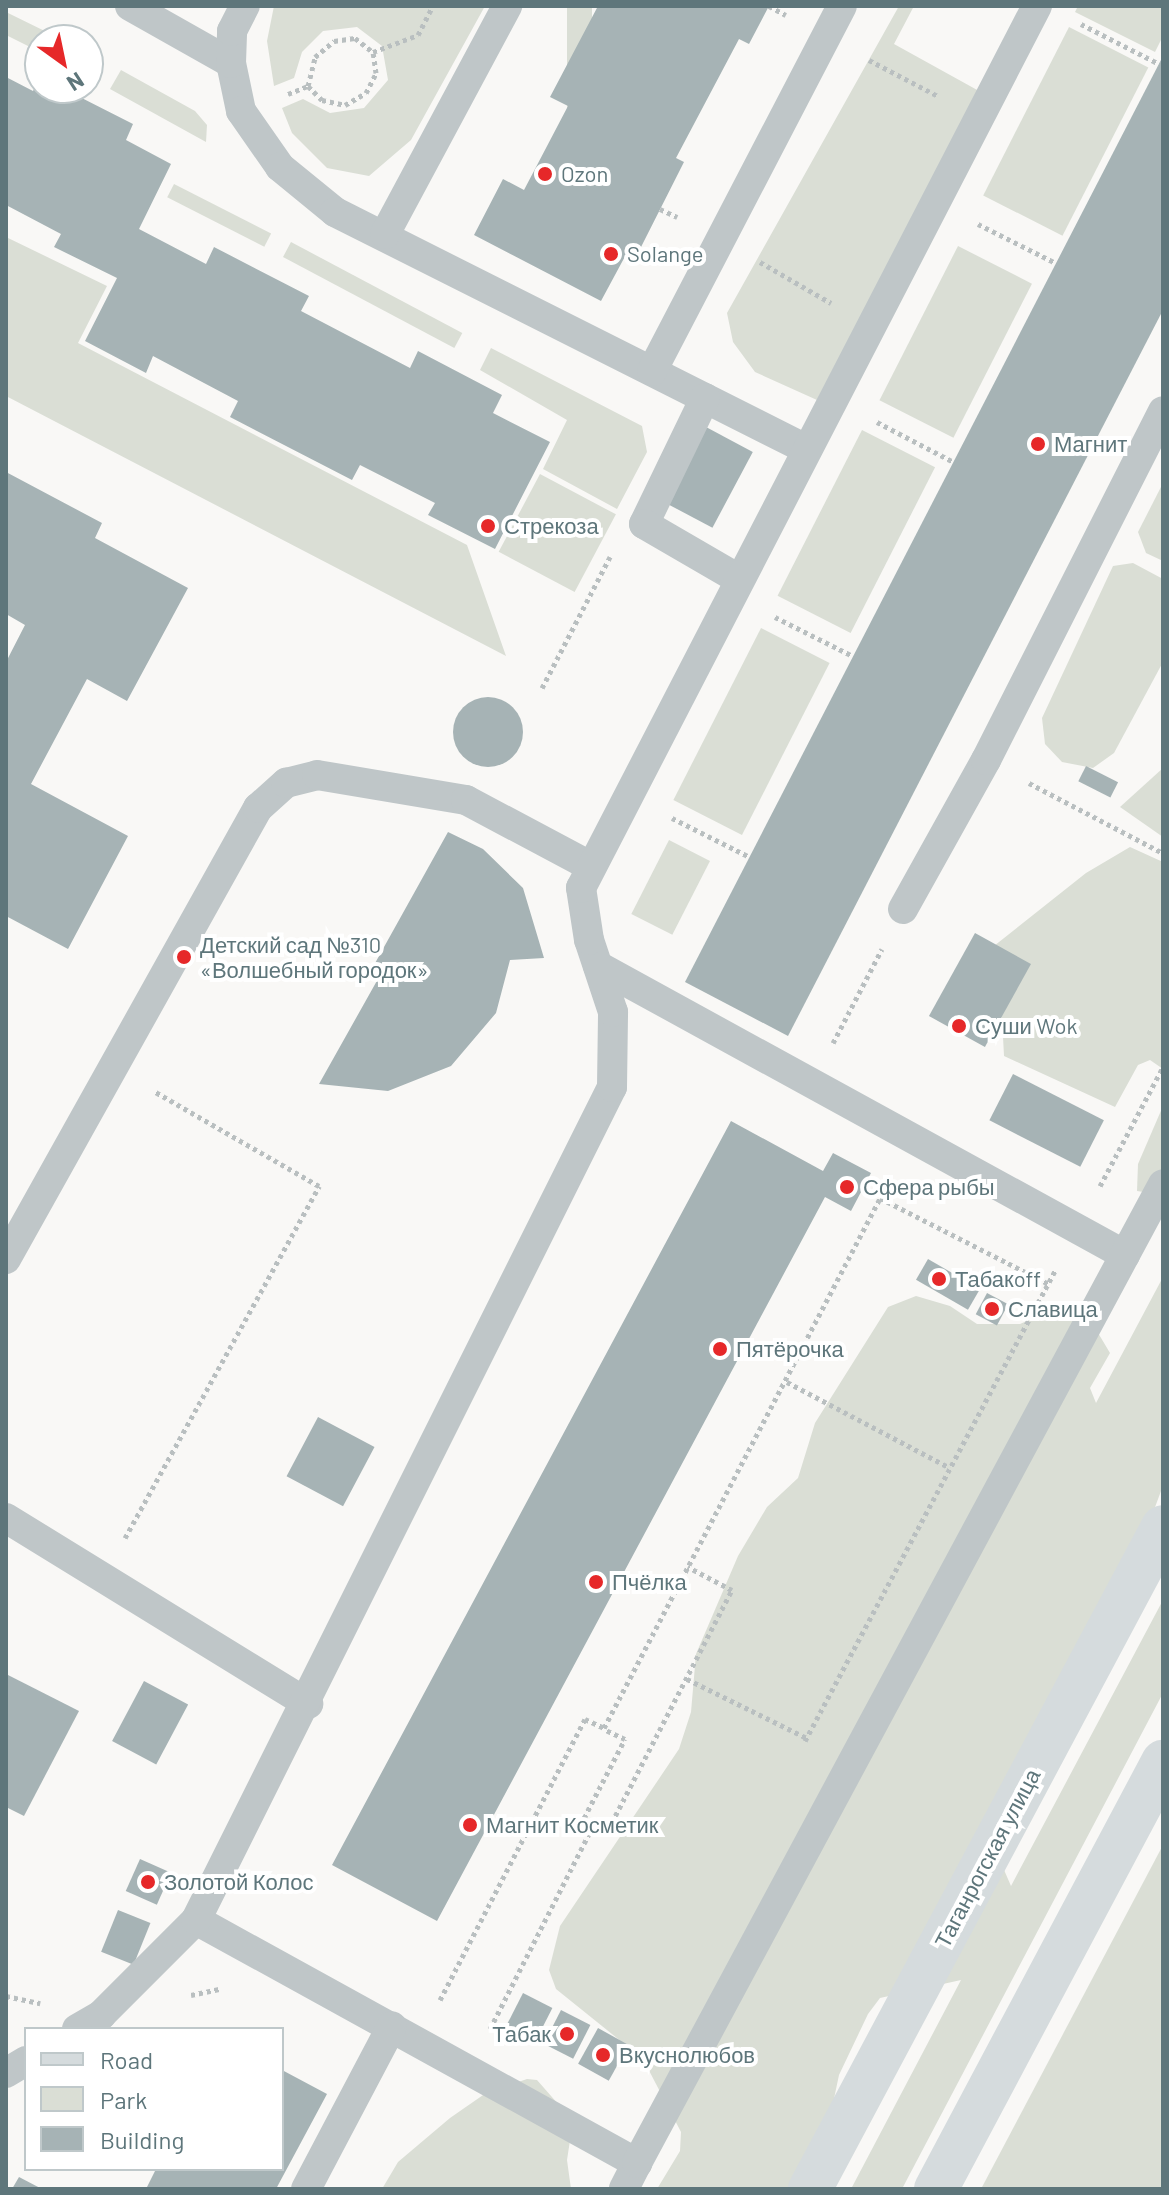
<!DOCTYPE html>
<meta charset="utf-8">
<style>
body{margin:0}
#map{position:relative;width:1169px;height:2195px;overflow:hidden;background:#f9f8f6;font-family:Barlow,sans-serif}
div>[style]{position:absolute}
.green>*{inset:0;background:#daded5;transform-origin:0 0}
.building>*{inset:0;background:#a6b3b5;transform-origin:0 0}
.round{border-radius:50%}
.path>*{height:5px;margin-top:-2.5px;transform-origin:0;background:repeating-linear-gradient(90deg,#b9bfc0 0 4px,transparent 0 8px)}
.lane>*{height:30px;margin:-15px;padding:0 15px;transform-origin:15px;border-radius:15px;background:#bfc6c8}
.primary>*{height:44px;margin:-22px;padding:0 22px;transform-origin:22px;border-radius:22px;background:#d5dbdd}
.dots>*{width:22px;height:22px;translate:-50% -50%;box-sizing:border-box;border:4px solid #fff;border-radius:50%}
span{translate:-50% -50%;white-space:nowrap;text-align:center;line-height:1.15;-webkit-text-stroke:8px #fff;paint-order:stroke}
.poi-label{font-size:22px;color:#5e767b}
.left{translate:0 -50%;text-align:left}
.right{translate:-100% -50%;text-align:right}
.street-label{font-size:22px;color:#5e767b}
.frame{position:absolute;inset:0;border:8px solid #5e767b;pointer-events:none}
.legend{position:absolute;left:24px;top:2027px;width:260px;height:144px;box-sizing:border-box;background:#fff;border:2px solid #bfc8ca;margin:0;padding:10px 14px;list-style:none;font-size:24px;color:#5e767b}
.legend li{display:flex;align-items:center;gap:16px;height:40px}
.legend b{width:40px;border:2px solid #bfc8ca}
.north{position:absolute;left:24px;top:24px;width:80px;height:80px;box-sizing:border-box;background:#fff;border:2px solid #bfc8ca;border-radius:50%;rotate:147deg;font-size:22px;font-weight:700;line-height:32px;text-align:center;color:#5e767b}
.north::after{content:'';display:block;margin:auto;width:28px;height:36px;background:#e62829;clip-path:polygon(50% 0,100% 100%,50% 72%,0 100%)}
</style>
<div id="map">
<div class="green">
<i style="clip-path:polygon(274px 6px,485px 6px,411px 140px,369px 176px,327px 168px,292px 133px,282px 108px,303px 99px,330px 113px,364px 108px,388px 80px,382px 46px,357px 27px,323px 31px,302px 52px,294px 78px,274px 86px,267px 41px)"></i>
<i style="left:567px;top:6px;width:25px;height:212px"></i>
<i style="clip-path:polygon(899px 6px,914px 6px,894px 44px,979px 91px,817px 400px,755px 372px,733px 342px,727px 313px)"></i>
<i style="clip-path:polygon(1078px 6px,1163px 6px,1163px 36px,1155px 52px,1075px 12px)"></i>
<i style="clip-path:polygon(6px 12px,63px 40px,40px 40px,40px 52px,6px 35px)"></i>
<i style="left:1069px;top:27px;width:89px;height:189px;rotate:27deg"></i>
<i style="clip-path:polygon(121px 70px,195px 111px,207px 125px,206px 142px,110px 89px)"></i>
<i style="left:174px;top:184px;width:109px;height:15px;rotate:27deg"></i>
<i style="clip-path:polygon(6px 237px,107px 286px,78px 343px,467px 545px,506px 656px,6px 396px)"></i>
<i style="left:291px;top:242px;width:194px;height:17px;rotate:28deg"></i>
<i style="left:958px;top:246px;width:83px;height:173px;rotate:27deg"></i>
<i style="clip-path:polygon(491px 348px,642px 426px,647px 452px,617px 509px,543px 469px,567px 420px,480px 370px)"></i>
<i style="left:862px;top:430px;width:82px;height:186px;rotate:27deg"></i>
<i style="left:540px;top:474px;width:86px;height:88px;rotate:28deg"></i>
<i style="clip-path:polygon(1163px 483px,1163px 561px,1146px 553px,1138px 532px)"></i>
<i style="clip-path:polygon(1133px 563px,1163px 579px,1163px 662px,1114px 753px,1093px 768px,1062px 762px,1045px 744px,1042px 718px,1113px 566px)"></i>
<i style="left:761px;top:628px;width:77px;height:193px;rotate:27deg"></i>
<i style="clip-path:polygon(1163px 768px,1163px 837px,1120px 807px)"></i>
<i style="left:669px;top:840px;width:46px;height:83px;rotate:27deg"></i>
<i style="clip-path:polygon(1130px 847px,1163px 862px,1163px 1069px,1150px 1060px,1138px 1065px,1115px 1107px,1004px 1056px,1002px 1018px,956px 976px,1086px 873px)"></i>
<i style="clip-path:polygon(1163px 1106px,1163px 1195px,1137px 1191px,1138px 1164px)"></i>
<i style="clip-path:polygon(1163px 1277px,1161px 1491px,1134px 1564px,998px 1856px,1011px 1886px,1163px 1600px,1163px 1693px,902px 2189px,851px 2189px,961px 1980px,880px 1998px,868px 2014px,839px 2075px,815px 2189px,657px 2189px,680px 2151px,681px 2132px,643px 2059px,556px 1989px,549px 1970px,560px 1926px,679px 1749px,691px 1712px,696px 1654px,738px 1556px,767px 1507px,798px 1478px,815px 1423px,888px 1307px,916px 1296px,950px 1306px,977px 1324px,1020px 1324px,1061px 1306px,1082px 1306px,1110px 1353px,1090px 1388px,1096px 1403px)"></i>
<i style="clip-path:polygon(1163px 1845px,1163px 2189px,981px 2189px)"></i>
<i style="clip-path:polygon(527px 2079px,537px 2080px,573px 2121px,567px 2160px,571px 2189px,382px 2189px,398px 2162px,450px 2118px,486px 2093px)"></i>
</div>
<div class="building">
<i style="clip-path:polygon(598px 6px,769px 6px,749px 44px,739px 39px,676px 158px,684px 162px,638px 253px,629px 249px,601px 301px,474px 235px,503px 179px,524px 190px,568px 106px,550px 97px)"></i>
<i style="clip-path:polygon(1163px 56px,1163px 310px,788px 1036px,685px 982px)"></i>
<i style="clip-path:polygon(6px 77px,33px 91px,40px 77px,40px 88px,62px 88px,133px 124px,126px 140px,171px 164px,139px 229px,206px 264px,214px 247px,309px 296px,301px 311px,410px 368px,418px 351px,502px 395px,493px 413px,550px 442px,495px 549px,428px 515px,435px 503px,360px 465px,352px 480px,230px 417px,238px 401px,153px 356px,146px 373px,85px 341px,117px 278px,54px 247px,61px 234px,6px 205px)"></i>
<i style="left:706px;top:427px;width:53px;height:86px;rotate:28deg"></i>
<i style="clip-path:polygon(6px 472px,102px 523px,95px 538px,188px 588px,127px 701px,87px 679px,31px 784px,128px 836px,68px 949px,6px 916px,6px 662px,25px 625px,6px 614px)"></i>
<i class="round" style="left:453px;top:697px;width:70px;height:70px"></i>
<i style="left:1086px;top:766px;width:36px;height:17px;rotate:27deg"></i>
<i style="clip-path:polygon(448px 832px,483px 849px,523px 888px,544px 958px,510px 960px,496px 1013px,451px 1066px,388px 1091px,319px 1084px,383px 970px,374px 965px)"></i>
<i style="left:975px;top:933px;width:64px;height:95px;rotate:29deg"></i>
<i style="left:1013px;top:1074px;width:102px;height:52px;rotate:27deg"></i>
<i style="clip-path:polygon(731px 1121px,823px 1171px,833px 1153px,871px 1173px,851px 1211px,825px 1197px,437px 1921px,332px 1865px)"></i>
<i style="left:928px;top:1259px;width:60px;height:24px;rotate:30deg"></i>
<i style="left:987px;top:1293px;width:24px;height:24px;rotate:28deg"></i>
<i style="left:318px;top:1417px;width:64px;height:67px;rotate:28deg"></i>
<i style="clip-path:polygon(6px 1674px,79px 1711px,24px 1816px,6px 1807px)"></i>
<i style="left:144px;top:1681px;width:50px;height:68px;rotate:28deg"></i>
<i style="left:140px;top:1859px;width:34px;height:35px;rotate:24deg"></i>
<i style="left:118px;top:1910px;width:35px;height:45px;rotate:22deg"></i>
<i style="left:523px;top:1993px;width:33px;height:36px;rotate:27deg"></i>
<i style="left:561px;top:2010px;width:33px;height:38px;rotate:27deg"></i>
<i style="left:598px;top:2028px;width:35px;height:41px;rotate:29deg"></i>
<i style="clip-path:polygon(282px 2070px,327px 2094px,276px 2189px,146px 2189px,156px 2169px,282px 2169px)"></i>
<i style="clip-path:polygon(19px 2177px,42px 2189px,12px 2189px)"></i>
</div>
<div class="path">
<i style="left:769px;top:6px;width:19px;rotate:28deg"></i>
<i style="left:1081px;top:24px;width:88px;rotate:27.1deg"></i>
<i style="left:869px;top:60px;width:78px;rotate:27.6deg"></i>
<i style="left:308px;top:86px;width:20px;rotate:45deg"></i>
<i style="left:322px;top:100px;width:24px;rotate:12deg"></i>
<i style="left:345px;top:105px;width:24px;rotate:-30deg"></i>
<i style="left:366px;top:93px;width:22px;rotate:-63deg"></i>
<i style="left:376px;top:73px;width:21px;rotate:-98deg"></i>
<i style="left:288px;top:94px;width:22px;rotate:-22deg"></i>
<i style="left:308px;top:86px;width:30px;rotate:-76deg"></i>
<i style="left:315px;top:57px;width:25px;rotate:-40deg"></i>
<i style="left:334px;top:41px;width:21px;rotate:-8deg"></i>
<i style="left:355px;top:38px;width:23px;rotate:38deg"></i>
<i style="left:373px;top:52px;width:48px;rotate:-20.7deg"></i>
<i style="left:418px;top:35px;width:33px;rotate:-63deg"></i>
<i style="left:660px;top:209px;width:19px;rotate:25deg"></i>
<i style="left:978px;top:224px;width:87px;rotate:26.6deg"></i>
<i style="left:760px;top:262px;width:82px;rotate:30deg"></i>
<i style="left:877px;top:422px;width:87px;rotate:27.5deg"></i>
<i style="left:775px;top:617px;width:87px;rotate:26.6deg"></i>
<i style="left:542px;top:688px;width:148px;rotate:-62.6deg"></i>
<i style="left:1029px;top:783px;width:151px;rotate:27.6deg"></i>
<i style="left:672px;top:818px;width:87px;rotate:26.6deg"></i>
<i style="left:833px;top:1043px;width:106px;rotate:-62.5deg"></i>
<i style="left:1100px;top:1186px;width:135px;rotate:-62.1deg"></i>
<i style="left:880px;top:1198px;width:190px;rotate:27deg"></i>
<i style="left:787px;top:1382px;width:184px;rotate:27.8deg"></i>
<i style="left:125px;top:1538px;width:402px;rotate:-61.1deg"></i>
<i style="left:319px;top:1186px;width:190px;rotate:-150.1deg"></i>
<i style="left:687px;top:1679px;width:134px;rotate:26.2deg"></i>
<i style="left:805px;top:1741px;width:535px;rotate:-62deg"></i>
<i style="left:594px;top:1824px;width:15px;rotate:23deg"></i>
<i style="left:608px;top:1830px;width:270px;rotate:-62.7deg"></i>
<i style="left:732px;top:1590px;width:50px;rotate:-152.4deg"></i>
<i style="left:191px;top:1995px;width:30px;rotate:-12deg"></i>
<i style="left:6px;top:1996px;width:35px;rotate:12deg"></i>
<i style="left:440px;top:2000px;width:316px;rotate:-62.7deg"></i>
<i style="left:585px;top:1719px;width:21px;rotate:25deg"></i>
<i style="left:604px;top:1728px;width:617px;rotate:-62.48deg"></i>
<i style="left:490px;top:2029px;width:230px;rotate:-63.1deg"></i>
<i style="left:594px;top:1824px;width:12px;rotate:-149deg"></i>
<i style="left:584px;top:1818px;width:89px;rotate:-62.6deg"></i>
<i style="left:625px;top:1739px;width:23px;rotate:-155deg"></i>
</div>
<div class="lane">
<i style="left:130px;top:6px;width:116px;rotate:29.4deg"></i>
<i style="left:231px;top:63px;width:49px;rotate:78.2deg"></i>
<i style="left:241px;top:111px;width:68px;rotate:55.1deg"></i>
<i style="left:280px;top:167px;width:71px;rotate:39.3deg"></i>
<i style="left:335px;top:212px;width:527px;rotate:26.71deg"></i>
<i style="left:231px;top:63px;width:32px;rotate:-88deg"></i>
<i style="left:232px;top:31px;width:28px;rotate:-63deg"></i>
<i style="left:385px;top:234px;width:259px;rotate:-61.8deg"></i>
<i style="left:652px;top:371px;width:411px;rotate:-62.5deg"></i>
<i style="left:705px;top:398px;width:140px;rotate:115.8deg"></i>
<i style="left:644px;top:524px;width:110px;rotate:30.1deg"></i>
<i style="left:903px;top:909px;width:171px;rotate:-60.9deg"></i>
<i style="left:986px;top:760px;width:391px;rotate:-63.1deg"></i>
<i style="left:598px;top:966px;width:601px;rotate:28.74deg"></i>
<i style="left:6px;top:1259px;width:517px;rotate:-60.81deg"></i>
<i style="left:258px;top:808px;width:38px;rotate:-42deg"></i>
<i style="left:286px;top:783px;width:32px;rotate:-14deg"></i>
<i style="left:317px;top:775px;width:151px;rotate:9.5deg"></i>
<i style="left:466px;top:800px;width:140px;rotate:28deg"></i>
<i style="left:6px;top:1518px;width:355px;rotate:31.6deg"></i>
<i style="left:196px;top:1920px;width:504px;rotate:28.86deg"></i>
<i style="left:637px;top:2163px;width:29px;rotate:117deg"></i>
<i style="left:77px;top:2029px;width:28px;rotate:-30deg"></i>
<i style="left:101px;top:2015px;width:134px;rotate:-45deg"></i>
<i style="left:196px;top:1920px;width:931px;rotate:-63.46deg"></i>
<i style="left:612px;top:1087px;width:75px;rotate:-89.2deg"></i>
<i style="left:613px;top:1012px;width:76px;rotate:-108.4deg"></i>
<i style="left:589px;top:940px;width:53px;rotate:-98.7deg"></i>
<i style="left:581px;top:888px;width:993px;rotate:-62.66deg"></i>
<i style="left:6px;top:2073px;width:23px;rotate:-31deg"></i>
<i style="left:637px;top:2163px;width:1111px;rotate:-61.75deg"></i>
<i style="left:306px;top:2189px;width:184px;rotate:-62.2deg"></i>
</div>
<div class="primary">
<i style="left:810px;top:2189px;width:750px;rotate:-61.93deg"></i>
<i style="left:936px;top:2189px;width:484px;rotate:-62deg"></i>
</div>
<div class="dots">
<i style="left:545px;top:174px;background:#e62829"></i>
<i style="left:611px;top:254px;background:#e62829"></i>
<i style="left:1038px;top:444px;background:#e62829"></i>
<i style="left:488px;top:526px;background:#e62829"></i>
<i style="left:184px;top:957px;background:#e62829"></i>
<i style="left:959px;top:1026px;background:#e62829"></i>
<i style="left:847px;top:1187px;background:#e62829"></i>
<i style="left:939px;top:1279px;background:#e62829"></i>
<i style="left:992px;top:1309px;background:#e62829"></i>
<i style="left:720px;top:1349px;background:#e62829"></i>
<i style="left:596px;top:1582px;background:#e62829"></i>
<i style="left:470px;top:1825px;background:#e62829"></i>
<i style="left:148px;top:1882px;background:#e62829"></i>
<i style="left:567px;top:2034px;background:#e62829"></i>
<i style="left:603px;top:2055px;background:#e62829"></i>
</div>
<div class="poi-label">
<span class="left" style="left:561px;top:174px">Ozon</span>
<span class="left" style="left:627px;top:254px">Solange</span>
<span class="left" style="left:1054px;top:444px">Магнит</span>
<span class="left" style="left:504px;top:526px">Стрекоза</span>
<span class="left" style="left:200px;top:957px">Детский сад №310<br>«Волшебный городок»</span>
<span class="left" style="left:975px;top:1026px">Суши Wok</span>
<span class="left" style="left:863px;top:1187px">Сфера рыбы</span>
<span class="left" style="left:955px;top:1279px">Табакoff</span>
<span class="left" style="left:1008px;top:1309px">Славица</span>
<span class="left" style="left:736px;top:1349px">Пятёрочка</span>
<span class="left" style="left:612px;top:1582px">Пчёлка</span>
<span class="left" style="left:486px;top:1825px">Магнит Косметик</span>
<span class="left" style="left:164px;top:1882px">Золотой Колос</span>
<span class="right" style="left:551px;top:2034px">Табак</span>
<span class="left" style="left:619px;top:2055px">Вкуснолюбов</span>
</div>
<div class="street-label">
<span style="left:987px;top:1858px;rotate:-62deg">Таганрогская улица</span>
</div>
<div class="frame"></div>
<ul class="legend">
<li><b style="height:10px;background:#d5dbdd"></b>Road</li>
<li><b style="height:22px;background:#daded5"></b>Park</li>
<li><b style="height:22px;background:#a6b3b5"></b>Building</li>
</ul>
<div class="north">N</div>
</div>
